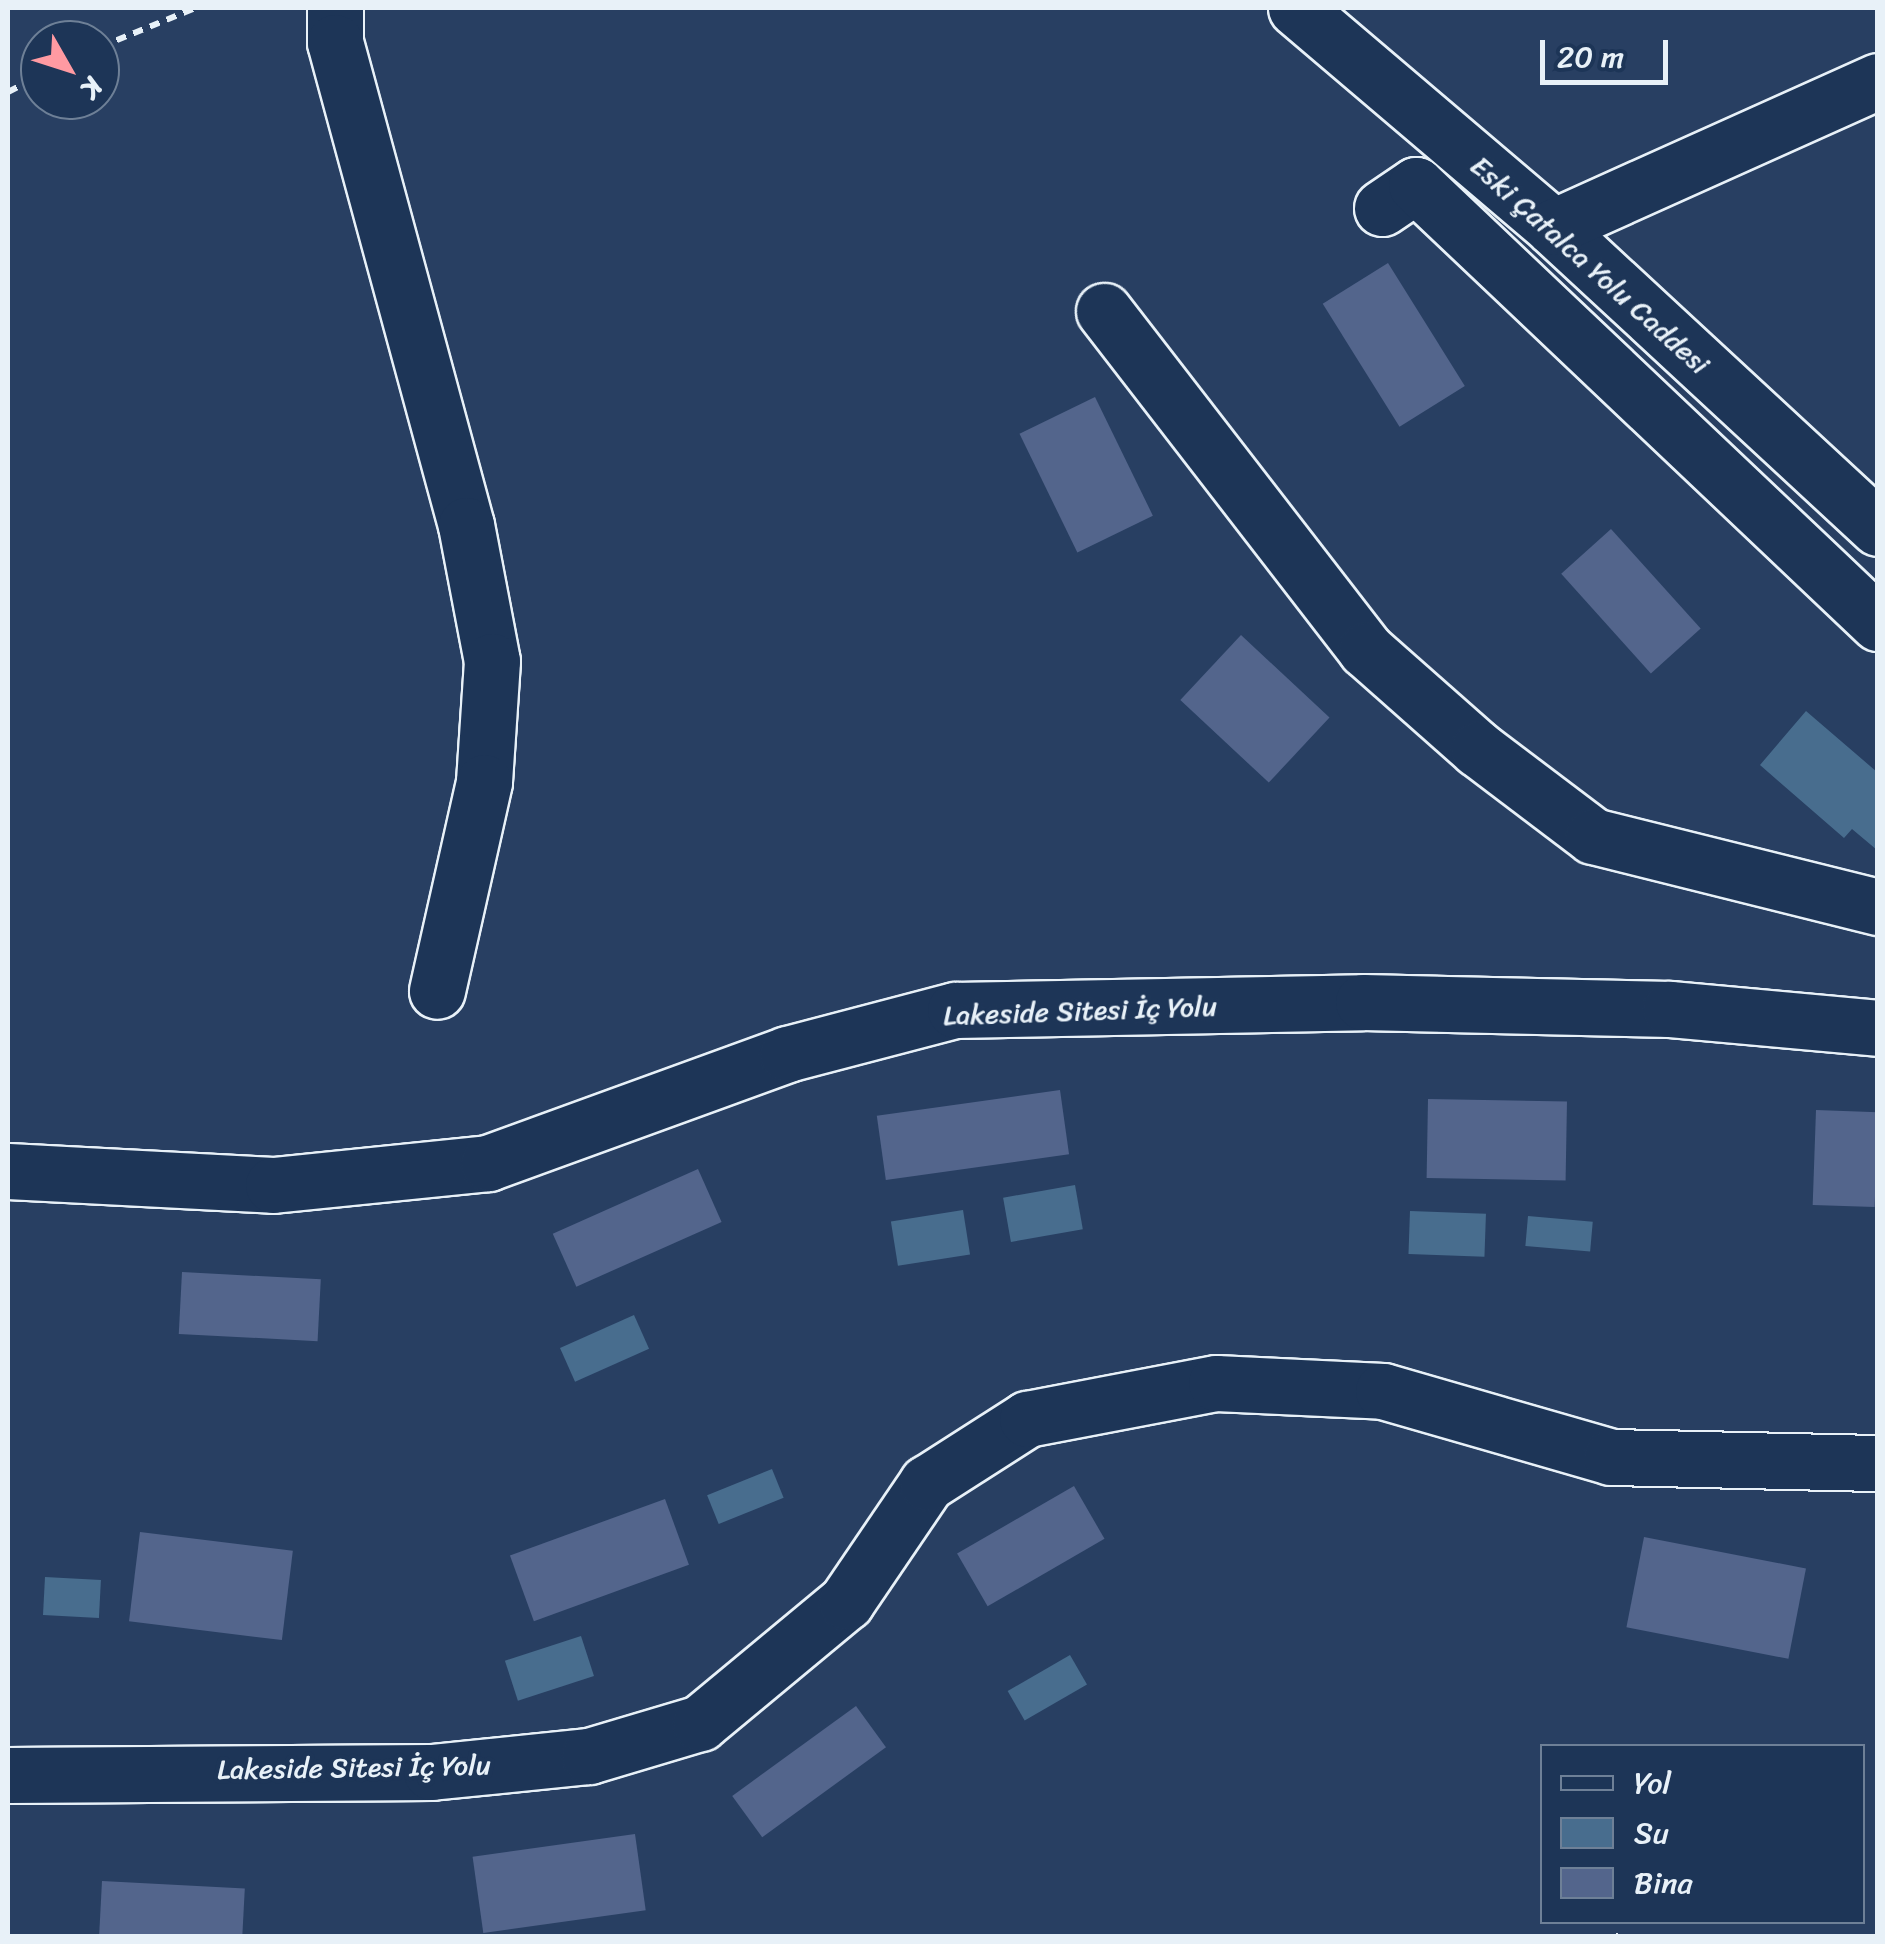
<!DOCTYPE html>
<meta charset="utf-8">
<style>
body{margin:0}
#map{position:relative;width:1885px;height:1944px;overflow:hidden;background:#283f62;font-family:Sriracha,sans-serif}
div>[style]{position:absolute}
.water>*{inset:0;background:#486d8e;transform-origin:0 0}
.building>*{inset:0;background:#53658c;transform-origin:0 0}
.path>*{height:6px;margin-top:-3px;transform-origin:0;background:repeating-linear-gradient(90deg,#e8f1f8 0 10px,transparent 0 18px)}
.roads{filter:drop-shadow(2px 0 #e8f1f8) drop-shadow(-2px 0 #e8f1f8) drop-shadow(0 2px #e8f1f8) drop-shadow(0 -2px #e8f1f8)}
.minor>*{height:55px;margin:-27.5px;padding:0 27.5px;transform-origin:27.5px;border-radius:27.5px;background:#1d3557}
span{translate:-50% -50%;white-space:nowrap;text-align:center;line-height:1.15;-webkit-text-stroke:9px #1d3557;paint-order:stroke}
.street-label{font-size:28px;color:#e8f1f8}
.frame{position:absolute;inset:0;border:10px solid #e8f1f8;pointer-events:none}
.legend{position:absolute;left:1540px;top:1744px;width:325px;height:180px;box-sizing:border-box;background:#1d3557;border:2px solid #6e8097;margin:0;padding:12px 18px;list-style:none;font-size:30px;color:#e8f1f8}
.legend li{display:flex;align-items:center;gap:20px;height:50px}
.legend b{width:50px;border:2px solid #6e8097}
.north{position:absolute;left:20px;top:20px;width:100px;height:100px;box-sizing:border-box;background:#1d3557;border:2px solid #6e8097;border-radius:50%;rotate:129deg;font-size:28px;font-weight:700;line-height:40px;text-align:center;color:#e8f1f8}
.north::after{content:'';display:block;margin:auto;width:35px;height:45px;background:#ff9aa2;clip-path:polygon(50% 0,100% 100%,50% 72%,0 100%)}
.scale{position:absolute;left:1540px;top:40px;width:128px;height:45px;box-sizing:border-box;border:5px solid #e8f1f8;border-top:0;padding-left:12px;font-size:30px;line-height:35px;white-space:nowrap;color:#e8f1f8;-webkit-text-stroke:8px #1d3557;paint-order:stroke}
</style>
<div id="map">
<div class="water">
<i style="clip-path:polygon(1806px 711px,1877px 772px,1877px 850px,1852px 829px,1844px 838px,1760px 765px)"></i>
<i style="left:1075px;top:1185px;width:45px;height:73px;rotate:80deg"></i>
<i style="left:963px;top:1210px;width:45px;height:73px;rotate:81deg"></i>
<i style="left:1410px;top:1211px;width:76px;height:43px;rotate:2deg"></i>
<i style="left:1528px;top:1216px;width:65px;height:30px;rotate:5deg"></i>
<i style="left:634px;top:1315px;width:37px;height:81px;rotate:66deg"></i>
<i style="left:772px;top:1469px;width:31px;height:70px;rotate:68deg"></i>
<i style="left:45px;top:1577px;width:56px;height:38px;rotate:3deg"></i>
<i style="left:581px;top:1636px;width:42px;height:80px;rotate:72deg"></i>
<i style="left:1070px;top:1655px;width:34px;height:72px;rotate:60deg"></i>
</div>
<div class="building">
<i style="left:1388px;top:263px;width:145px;height:77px;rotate:58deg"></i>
<i style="left:1095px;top:397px;width:132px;height:84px;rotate:64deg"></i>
<i style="left:1611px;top:529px;width:134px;height:67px;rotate:48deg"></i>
<i style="left:1241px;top:635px;width:121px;height:89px;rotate:43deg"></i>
<i style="left:1060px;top:1090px;width:65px;height:185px;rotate:82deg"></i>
<i style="left:1428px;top:1099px;width:139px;height:79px;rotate:1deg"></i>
<i style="left:1816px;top:1110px;width:62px;height:95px;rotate:2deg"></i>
<i style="left:698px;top:1169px;width:58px;height:159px;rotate:66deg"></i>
<i style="left:182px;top:1272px;width:139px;height:62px;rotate:3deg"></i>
<i style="left:1074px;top:1486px;width:61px;height:135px;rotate:60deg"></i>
<i style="left:665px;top:1499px;width:70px;height:165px;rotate:70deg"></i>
<i style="left:140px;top:1532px;width:154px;height:90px;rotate:7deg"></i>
<i style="left:1644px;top:1537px;width:165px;height:92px;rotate:11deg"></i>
<i style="left:856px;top:1706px;width:51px;height:153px;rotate:54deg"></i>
<i style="left:635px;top:1834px;width:77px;height:164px;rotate:82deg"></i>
<i style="left:102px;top:1881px;width:143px;height:55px;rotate:3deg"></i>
</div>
<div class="path">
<i style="left:100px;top:47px;width:103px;rotate:-22.3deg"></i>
<i style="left:8px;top:92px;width:36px;rotate:-27deg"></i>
<i style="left:1616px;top:1936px;width:2px"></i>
</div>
<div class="roads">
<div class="minor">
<i style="left:335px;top:8px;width:34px;rotate:90deg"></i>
<i style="left:335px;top:42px;width:500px;rotate:74.83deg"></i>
<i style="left:466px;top:525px;width:138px;rotate:79.2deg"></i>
<i style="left:492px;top:661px;width:121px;rotate:93.8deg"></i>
<i style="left:484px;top:782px;width:214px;rotate:102.7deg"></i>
<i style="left:1296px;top:8px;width:338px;rotate:40.4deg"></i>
<i style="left:1553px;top:227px;width:443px;rotate:42.8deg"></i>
<i style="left:1382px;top:208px;width:41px;rotate:-34.1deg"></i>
<i style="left:1416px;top:185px;width:637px;rotate:43.47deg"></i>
<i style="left:1553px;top:227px;width:356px;rotate:-24.2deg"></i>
<i style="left:1104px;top:311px;width:428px;rotate:52.3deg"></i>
<i style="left:1366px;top:650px;width:149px;rotate:41.5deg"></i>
<i style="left:1478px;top:749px;width:144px;rotate:37.1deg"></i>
<i style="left:1593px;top:836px;width:294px;rotate:14deg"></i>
<i style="left:8px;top:1171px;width:265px;rotate:3deg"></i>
<i style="left:273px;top:1185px;width:216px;rotate:-5.8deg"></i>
<i style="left:488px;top:1163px;width:318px;rotate:-20deg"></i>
<i style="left:787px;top:1054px;width:174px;rotate:-14.7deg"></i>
<i style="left:955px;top:1010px;width:408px;rotate:-1.1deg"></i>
<i style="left:1363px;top:1002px;width:307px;rotate:1.3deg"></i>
<i style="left:1670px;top:1009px;width:209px;rotate:5.2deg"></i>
<i style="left:8px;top:1775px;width:423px;rotate:-0.4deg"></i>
<i style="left:431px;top:1772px;width:159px;rotate:-5.8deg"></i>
<i style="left:589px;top:1756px;width:116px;rotate:-16.6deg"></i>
<i style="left:700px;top:1723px;width:190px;rotate:-39.7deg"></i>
<i style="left:846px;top:1602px;width:144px;rotate:-55.8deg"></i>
<i style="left:927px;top:1483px;width:119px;rotate:-32.6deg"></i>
<i style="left:1027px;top:1419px;width:192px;rotate:-10.8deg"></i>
<i style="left:1216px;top:1383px;width:167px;rotate:2.7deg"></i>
<i style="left:1383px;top:1391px;width:237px;rotate:16.1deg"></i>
<i style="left:1611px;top:1457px;width:267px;rotate:1.3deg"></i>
</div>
</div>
<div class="street-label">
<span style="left:1590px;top:265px;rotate:42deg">Eski Çatalca Yolu Caddesi</span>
<span style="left:1080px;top:1011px;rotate:-2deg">Lakeside Sitesi İç Yolu</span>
<span style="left:354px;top:1768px;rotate:-1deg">Lakeside Sitesi İç Yolu</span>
</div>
<div class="frame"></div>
<ul class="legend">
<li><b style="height:12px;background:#1d3557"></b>Yol</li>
<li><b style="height:28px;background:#486d8e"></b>Su</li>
<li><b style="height:28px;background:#53658c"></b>Bina</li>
</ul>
<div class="north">K</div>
<div class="scale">20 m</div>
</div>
